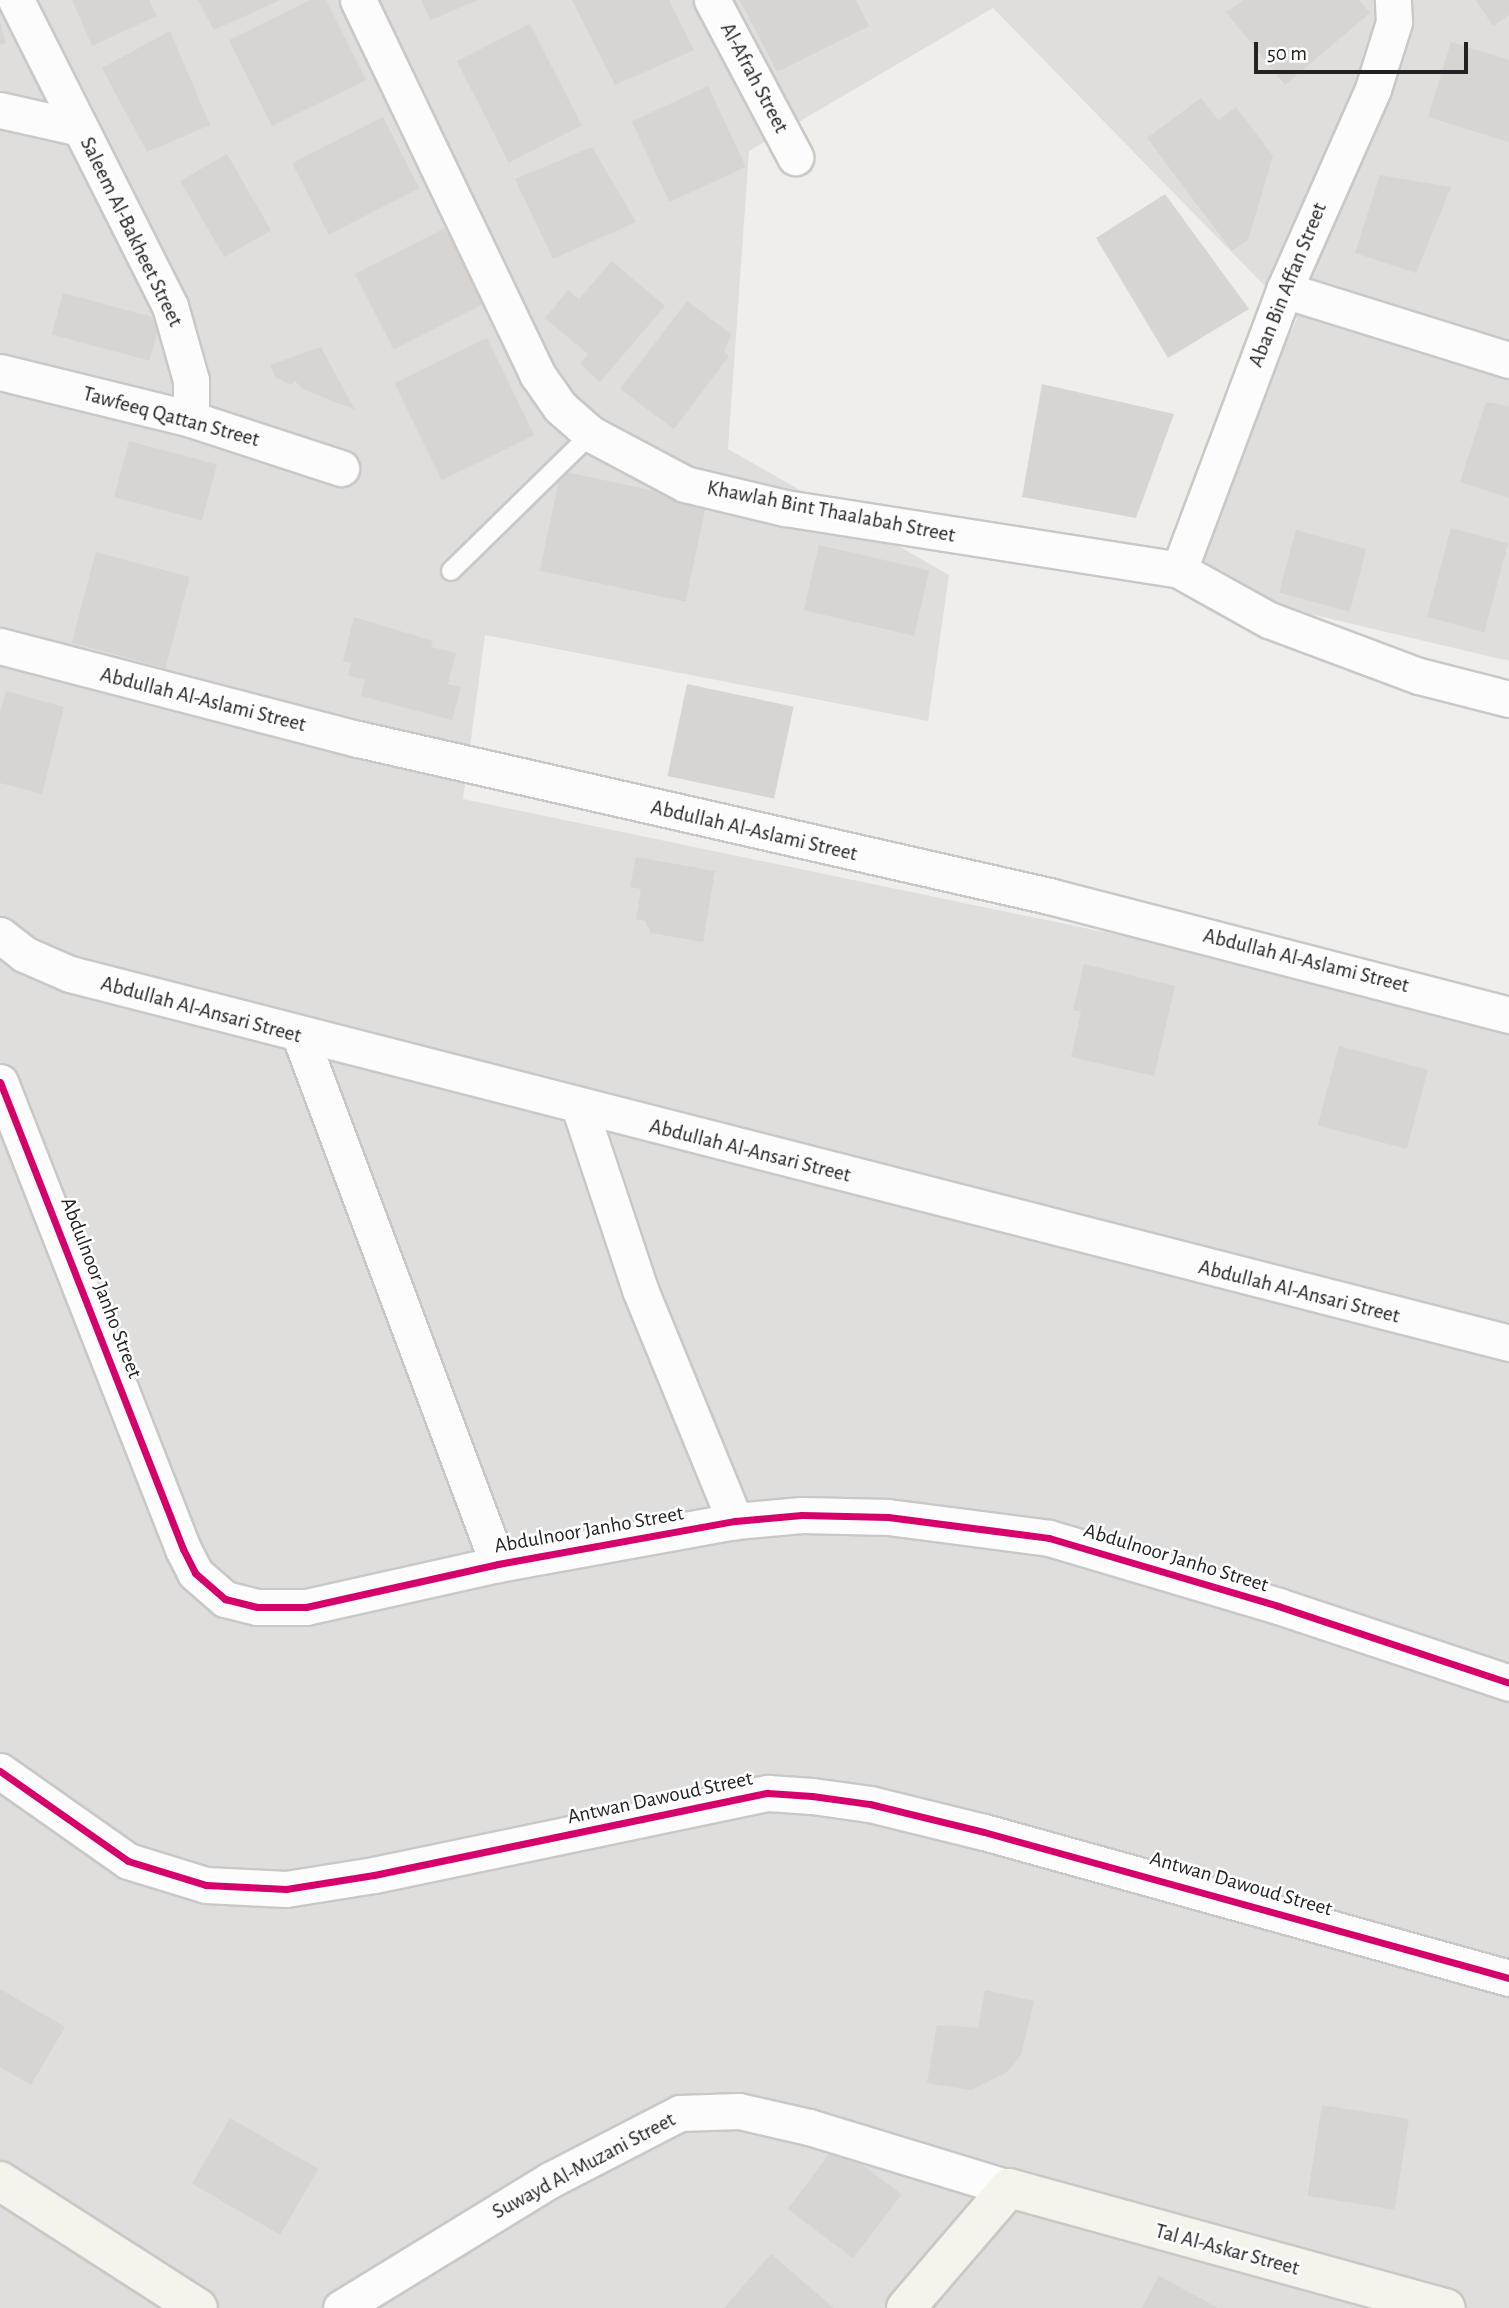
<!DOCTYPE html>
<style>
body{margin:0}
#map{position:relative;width:1509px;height:2308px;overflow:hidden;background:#f0eeeb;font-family:"Alegreya Sans",sans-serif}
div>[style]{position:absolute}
.residential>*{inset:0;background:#dfdedc}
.building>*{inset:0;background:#d7d4d2;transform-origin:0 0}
.roads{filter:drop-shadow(2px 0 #c9c8c7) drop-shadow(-2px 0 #c9c8c7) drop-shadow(0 2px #c9c8c7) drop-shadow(0 -2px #c9c8c7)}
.lane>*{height:18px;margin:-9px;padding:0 9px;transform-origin:9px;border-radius:9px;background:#fdfcfc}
.street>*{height:35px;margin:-17.5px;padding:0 17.5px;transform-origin:17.5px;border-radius:17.5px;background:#fdfcfc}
.secondary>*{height:38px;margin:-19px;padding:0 19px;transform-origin:19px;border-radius:19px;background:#f4f4ed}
.cycleway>*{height:7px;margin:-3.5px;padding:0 3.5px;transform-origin:3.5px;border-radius:3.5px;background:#d6006c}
span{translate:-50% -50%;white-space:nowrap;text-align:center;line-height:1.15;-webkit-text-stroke:5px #fff;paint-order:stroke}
.street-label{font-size:21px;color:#222}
.scale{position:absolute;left:1254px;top:42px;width:214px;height:32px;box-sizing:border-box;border:4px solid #222;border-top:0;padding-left:9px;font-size:21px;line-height:24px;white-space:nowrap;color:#222;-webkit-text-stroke:5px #fff;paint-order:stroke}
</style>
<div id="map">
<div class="residential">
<i style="clip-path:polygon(0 0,1509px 0,1509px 661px,1179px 583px,1297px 319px,993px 8px,749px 151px,728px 449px,949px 575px,928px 721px,485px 635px,463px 799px,1509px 1016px,1509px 2308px,0 2308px)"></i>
</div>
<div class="building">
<i style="clip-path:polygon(72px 0,149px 0,157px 16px,92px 46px)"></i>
<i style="clip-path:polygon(198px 0,280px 0,214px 30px)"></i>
<i style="clip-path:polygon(310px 0,326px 0,366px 80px,272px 126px,229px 40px)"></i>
<i style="clip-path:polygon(421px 0,478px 0,431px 20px)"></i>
<i style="clip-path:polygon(572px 0,669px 0,694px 50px,615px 85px)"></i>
<i style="clip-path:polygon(740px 0,856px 0,869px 26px,777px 72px)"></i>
<i style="clip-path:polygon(1244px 0,1359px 0,1370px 13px,1285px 85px,1226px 12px)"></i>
<i style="clip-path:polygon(1476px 0,1509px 0,1509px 15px,1493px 26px)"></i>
<i style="clip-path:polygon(0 23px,6px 43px,0 45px)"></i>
<i style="left:530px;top:24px;width:114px;height:82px;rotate:63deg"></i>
<i style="clip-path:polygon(170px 31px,210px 125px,147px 152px,102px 68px)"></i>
<i style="clip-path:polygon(1451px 42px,1509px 60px,1509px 142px,1428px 117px)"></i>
<i style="left:708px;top:86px;width:89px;height:84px;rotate:65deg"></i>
<i style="clip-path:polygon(1201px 98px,1218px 120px,1236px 107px,1273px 156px,1248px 240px,1232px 251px,1147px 138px)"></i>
<i style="left:383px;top:117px;width:80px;height:102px;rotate:63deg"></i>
<i style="clip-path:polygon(592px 147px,636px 222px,553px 259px,515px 179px)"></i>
<i style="left:227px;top:154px;width:88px;height:54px;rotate:60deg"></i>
<i style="clip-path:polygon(1380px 175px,1451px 187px,1416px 273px,1355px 253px)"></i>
<i style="clip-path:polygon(1165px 194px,1249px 309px,1168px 358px,1096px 238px)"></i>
<i style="left:445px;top:228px;width:85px;height:101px;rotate:63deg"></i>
<i style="clip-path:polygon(612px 261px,665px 306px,600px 382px,580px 364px,588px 354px,545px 318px,568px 290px,579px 299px)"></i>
<i style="left:63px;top:293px;width:101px;height:43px;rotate:15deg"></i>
<i style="clip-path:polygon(687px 301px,731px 334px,724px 352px,729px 356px,674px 429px,620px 389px)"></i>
<i style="left:487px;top:338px;width:108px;height:103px;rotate:64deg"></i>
<i style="clip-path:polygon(321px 347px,355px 410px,303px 389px,295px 381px,291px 385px,275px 377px,270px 365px)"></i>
<i style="clip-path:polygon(1042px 384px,1174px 414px,1136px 518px,1022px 497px)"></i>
<i style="clip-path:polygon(1486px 402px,1509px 406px,1509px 498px,1460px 482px)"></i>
<i style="left:129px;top:441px;width:91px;height:58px;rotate:15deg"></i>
<i style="left:561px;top:471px;width:149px;height:102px;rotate:12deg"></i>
<i style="left:1451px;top:528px;width:59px;height:92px;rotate:15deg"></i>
<i style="left:1296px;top:530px;width:73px;height:65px;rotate:15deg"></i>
<i style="left:819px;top:545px;width:113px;height:67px;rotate:13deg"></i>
<i style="left:96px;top:552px;width:97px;height:94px;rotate:15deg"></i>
<i style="clip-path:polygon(354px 617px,433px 641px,431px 647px,456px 653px,448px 684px,461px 687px,452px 720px,361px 696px,365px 680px,348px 675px,351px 663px,343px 661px)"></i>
<i style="left:687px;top:684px;width:109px;height:94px;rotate:12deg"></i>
<i style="clip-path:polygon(6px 691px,64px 707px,42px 794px,0 783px,0 712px)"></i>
<i style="clip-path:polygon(636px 857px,715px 871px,703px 942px,651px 933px,645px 921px,636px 919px,641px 889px,630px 887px)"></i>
<i style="clip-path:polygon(1084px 964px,1175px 986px,1154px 1076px,1071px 1057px,1081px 1012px,1073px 1010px)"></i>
<i style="left:1339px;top:1046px;width:92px;height:82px;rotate:15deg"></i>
<i style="clip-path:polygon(0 1989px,65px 2027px,31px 2085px,0 2067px)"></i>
<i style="clip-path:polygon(985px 1990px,1034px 2001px,1021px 2055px,1007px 2072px,971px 2090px,927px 2083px,937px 2025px,978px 2028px)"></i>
<i style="left:1322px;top:2105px;width:88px;height:92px;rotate:9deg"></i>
<i style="left:230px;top:2118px;width:102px;height:76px;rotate:30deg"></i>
<i style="left:836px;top:2145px;width:82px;height:80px;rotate:37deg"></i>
<i style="clip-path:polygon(771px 2254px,834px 2308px,724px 2308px)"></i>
<i style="clip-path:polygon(1159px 2276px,1218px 2308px,1142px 2308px)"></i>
</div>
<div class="roads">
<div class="lane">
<i style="left:451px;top:571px;width:196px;rotate:-44.4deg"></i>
</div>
<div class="street">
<i style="left:16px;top:0;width:343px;rotate:63.3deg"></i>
<i style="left:170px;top:306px;width:77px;rotate:74.2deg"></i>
<i style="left:191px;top:380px;width:39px;rotate:90deg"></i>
<i style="left:358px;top:0;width:415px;rotate:64.4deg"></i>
<i style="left:537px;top:374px;width:40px;rotate:55.1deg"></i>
<i style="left:560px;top:407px;width:41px;rotate:41.1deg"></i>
<i style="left:591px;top:434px;width:106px;rotate:28deg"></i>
<i style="left:685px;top:484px;width:103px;rotate:13.5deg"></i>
<i style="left:785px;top:508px;width:399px;rotate:8.9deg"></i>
<i style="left:1179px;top:570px;width:103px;rotate:29.1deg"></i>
<i style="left:1269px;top:620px;width:160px;rotate:20.5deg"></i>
<i style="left:1419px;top:676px;width:93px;rotate:14.3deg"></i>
<i style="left:712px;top:0;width:178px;rotate:62.1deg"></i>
<i style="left:0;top:110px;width:82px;rotate:12.7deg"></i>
<i style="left:1284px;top:290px;width:236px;rotate:17.3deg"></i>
<i style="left:0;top:372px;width:197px;rotate:13.8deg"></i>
<i style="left:191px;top:419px;width:158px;rotate:18.1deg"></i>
<i style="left:1179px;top:570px;width:299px;rotate:-69.4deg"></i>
<i style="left:1284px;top:290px;width:220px;rotate:-66.1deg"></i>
<i style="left:1373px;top:89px;width:70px;rotate:-72.6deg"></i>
<i style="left:1394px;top:22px;width:22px;rotate:-93deg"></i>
<i style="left:0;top:646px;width:370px;rotate:14.6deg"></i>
<i style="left:358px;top:739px;width:709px;rotate:12.8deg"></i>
<i style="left:1049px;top:896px;width:475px;rotate:14.5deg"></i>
<i style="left:0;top:935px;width:31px;rotate:38deg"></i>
<i style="left:24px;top:954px;width:50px;rotate:23.5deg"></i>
<i style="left:70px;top:974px;width:1486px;rotate:14.38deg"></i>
<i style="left:300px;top:1036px;width:564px;rotate:69.44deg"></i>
<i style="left:0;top:1082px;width:502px;rotate:68.6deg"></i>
<i style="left:183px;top:1549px;width:27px;rotate:63deg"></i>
<i style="left:195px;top:1573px;width:40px;rotate:41deg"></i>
<i style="left:225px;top:1599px;width:33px;rotate:14deg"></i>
<i style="left:257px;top:1607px;width:49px"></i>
<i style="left:306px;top:1607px;width:197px;rotate:-12.6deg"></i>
<i style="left:498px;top:1564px;width:241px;rotate:-10.3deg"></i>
<i style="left:735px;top:1521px;width:67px;rotate:-5.1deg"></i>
<i style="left:802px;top:1515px;width:86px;rotate:1.3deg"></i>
<i style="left:888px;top:1517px;width:162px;rotate:7.4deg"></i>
<i style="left:1049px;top:1538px;width:239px;rotate:16.5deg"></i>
<i style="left:1278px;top:1606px;width:243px;rotate:18.4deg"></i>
<i style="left:580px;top:1109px;width:193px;rotate:71.6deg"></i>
<i style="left:641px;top:1292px;width:248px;rotate:67.7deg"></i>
<i style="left:0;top:1771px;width:156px;rotate:35.1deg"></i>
<i style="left:128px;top:1861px;width:82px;rotate:17.1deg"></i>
<i style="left:206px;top:1885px;width:80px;rotate:2.9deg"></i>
<i style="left:286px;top:1889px;width:89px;rotate:-9deg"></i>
<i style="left:374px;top:1875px;width:402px;rotate:-11.8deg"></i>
<i style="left:768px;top:1793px;width:44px;rotate:3.9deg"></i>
<i style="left:812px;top:1796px;width:59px;rotate:7.9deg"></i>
<i style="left:870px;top:1804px;width:117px;rotate:13.8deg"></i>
<i style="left:984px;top:1832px;width:545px;rotate:15.54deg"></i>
<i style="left:341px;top:2308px;width:245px;rotate:-31.5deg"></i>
<i style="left:550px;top:2180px;width:146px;rotate:-27.3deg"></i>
<i style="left:680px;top:2113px;width:59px;rotate:-1.9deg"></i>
<i style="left:739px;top:2111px;width:72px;rotate:12.9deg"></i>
<i style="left:809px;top:2127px;width:209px;rotate:17deg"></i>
</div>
<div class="secondary">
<i style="left:0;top:2181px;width:235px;rotate:32.7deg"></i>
<i style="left:906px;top:2308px;width:158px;rotate:-49.4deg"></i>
<i style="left:1009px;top:2188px;width:453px;rotate:15.4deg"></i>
</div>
</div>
<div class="cycleway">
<i style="left:0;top:1082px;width:502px;rotate:68.6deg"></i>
<i style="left:183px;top:1549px;width:27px;rotate:63deg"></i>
<i style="left:195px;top:1573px;width:40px;rotate:41deg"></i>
<i style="left:225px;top:1599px;width:33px;rotate:14deg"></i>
<i style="left:257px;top:1607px;width:49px"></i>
<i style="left:306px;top:1607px;width:197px;rotate:-12.6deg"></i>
<i style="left:498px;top:1564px;width:241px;rotate:-10.3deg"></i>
<i style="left:735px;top:1521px;width:67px;rotate:-5.1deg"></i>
<i style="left:802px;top:1515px;width:86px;rotate:1.3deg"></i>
<i style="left:888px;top:1517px;width:162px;rotate:7.4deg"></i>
<i style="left:1049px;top:1538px;width:239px;rotate:16.5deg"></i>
<i style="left:1278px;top:1606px;width:243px;rotate:18.4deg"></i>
<i style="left:0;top:1771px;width:156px;rotate:35.1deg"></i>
<i style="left:128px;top:1861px;width:82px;rotate:17.1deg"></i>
<i style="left:206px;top:1885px;width:80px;rotate:2.9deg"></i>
<i style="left:286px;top:1889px;width:89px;rotate:-9deg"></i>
<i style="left:374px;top:1875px;width:402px;rotate:-11.8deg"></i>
<i style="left:768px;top:1793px;width:44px;rotate:3.9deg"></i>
<i style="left:812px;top:1796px;width:59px;rotate:7.9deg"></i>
<i style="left:870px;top:1804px;width:117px;rotate:13.8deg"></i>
<i style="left:984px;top:1832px;width:545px;rotate:15.54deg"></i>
</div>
<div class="street-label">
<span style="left:754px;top:78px;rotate:62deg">Al-Afrah Street</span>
<span style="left:131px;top:232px;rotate:64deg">Saleem Al-Bakheet Street</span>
<span style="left:1288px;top:285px;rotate:-68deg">Aban Bin Affan Street</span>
<span style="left:171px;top:417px;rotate:15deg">Tawfeeq Qattan Street</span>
<span style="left:831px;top:512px;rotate:11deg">Khawlah Bint Thaalabah Street</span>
<span style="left:203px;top:700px;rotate:14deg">Abdullah Al-Aslami Street</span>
<span style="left:754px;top:831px;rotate:13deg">Abdullah Al-Aslami Street</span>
<span style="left:1306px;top:961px;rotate:14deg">Abdullah Al-Aslami Street</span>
<span style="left:201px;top:1010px;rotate:15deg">Abdullah Al-Ansari Street</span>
<span style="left:750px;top:1151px;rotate:14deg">Abdullah Al-Ansari Street</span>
<span style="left:101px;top:1288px;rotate:69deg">Abdulnoor Janho Street</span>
<span style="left:1299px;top:1292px;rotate:14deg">Abdullah Al-Ansari Street</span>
<span style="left:589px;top:1530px;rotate:-10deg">Abdulnoor Janho Street</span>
<span style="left:1176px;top:1558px;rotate:17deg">Abdulnoor Janho Street</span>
<span style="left:660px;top:1798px;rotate:-12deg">Antwan Dawoud Street</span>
<span style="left:1241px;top:1884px;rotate:16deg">Antwan Dawoud Street</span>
<span style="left:584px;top:2166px;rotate:-28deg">Suwayd Al-Muzani Street</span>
<span style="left:1227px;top:2250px;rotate:15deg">Tal Al-Askar Street</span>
</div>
<div class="scale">50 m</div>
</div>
